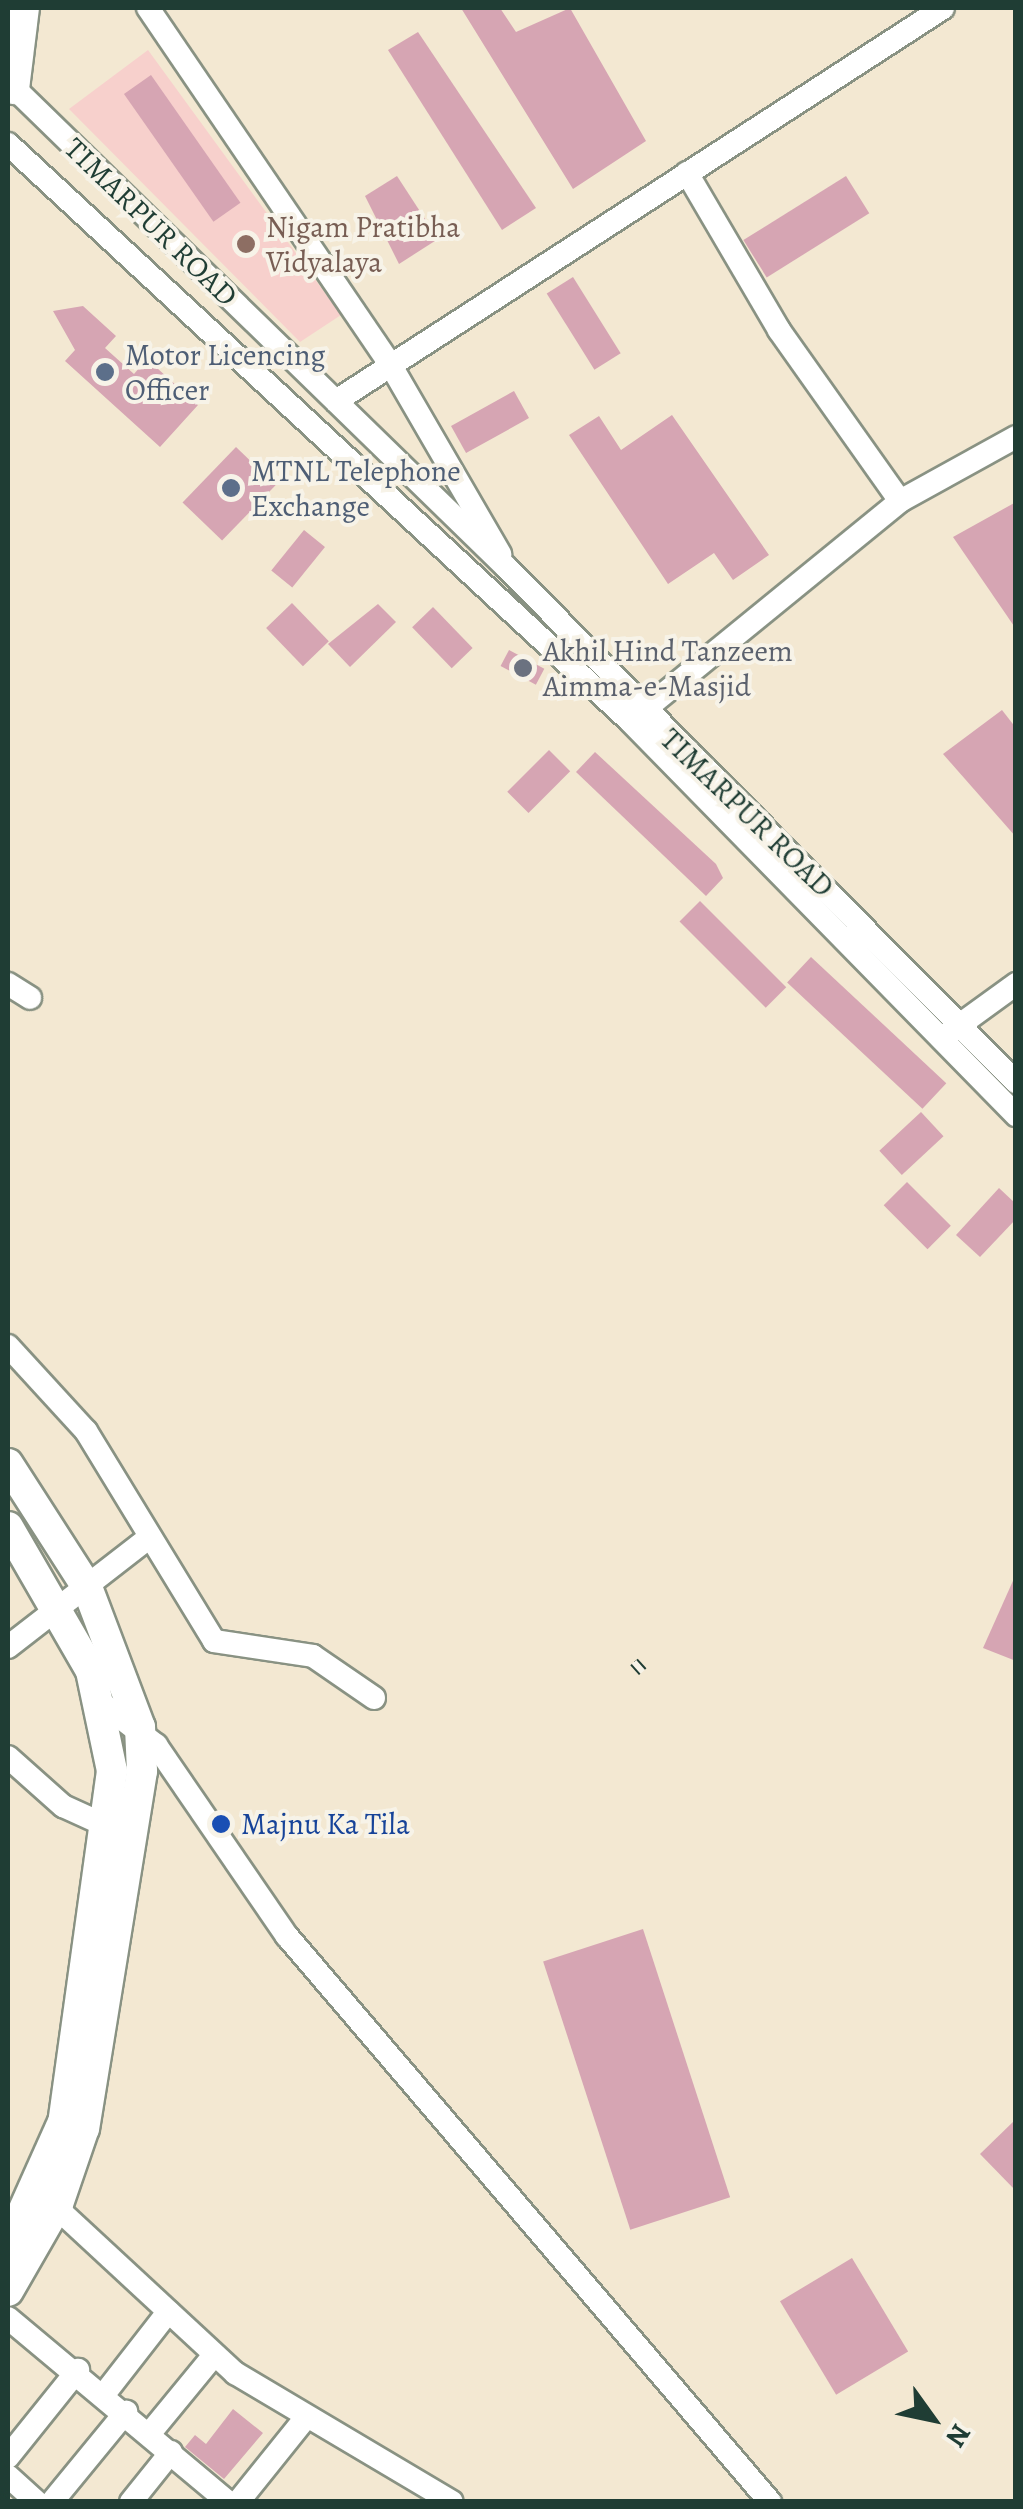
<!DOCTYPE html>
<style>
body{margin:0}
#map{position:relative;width:1023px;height:2509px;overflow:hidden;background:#f3e8d2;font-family:Alegreya,serif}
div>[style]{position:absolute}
.built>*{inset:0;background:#f7d0cc}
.building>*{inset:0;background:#d6a5b3;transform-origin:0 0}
.roads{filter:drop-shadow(2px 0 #899283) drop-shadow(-2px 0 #899283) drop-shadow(0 2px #899283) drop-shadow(0 -2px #899283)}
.minor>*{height:22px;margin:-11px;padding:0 11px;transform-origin:11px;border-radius:11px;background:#fff}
.major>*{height:30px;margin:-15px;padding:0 15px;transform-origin:15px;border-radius:15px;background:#fff}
.rail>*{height:10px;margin-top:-5px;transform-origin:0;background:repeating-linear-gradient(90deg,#f7f3e8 0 19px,#1f3d34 0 38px);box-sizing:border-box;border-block:2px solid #1f3d34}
.dots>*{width:28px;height:28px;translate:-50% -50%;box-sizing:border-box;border:5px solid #f7f3e8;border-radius:50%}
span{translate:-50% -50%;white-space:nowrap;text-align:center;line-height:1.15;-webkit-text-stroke:8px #f7f3e8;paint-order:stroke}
.street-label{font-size:30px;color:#1f3d34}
.education-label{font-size:30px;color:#785e54}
.left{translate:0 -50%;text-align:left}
.service-label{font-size:30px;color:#4e5e75}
.worship-label{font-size:30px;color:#5b616d}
.transit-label{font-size:30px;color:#164399}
.frame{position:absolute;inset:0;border:10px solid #1f3d34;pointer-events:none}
.north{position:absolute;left:883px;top:2369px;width:100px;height:100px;-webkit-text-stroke:8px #f7f3e8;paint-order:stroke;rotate:123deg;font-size:28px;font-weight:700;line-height:40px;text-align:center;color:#1f3d34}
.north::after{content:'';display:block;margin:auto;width:35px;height:45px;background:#1f3d34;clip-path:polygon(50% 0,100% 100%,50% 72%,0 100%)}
</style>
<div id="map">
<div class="built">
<i style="clip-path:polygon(148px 50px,341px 315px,300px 342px,69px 109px)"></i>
</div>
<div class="building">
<i style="clip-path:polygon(461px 8px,500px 8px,516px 32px,570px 8px,646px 141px,573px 189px)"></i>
<i style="clip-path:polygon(418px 32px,536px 208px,502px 230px,388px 50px)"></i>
<i style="left:151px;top:75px;width:156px;height:33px;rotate:55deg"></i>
<i style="clip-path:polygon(397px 176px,438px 239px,399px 264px,365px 196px)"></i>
<i style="left:846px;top:176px;width:44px;height:121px;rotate:58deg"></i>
<i style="left:573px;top:277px;width:90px;height:31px;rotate:58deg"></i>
<i style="clip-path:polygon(83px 306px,116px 336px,105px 348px,134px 374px,147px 359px,198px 405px,160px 447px,65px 361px,75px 350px,53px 311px)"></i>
<i style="left:514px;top:391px;width:31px;height:72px;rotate:61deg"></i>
<i style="clip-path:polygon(672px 415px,769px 555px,733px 580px,714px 553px,668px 584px,569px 435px,599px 416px,621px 450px)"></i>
<i style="left:236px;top:447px;width:55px;height:77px;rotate:44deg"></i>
<i style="clip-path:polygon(1016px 502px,1016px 629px,953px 537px)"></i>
<i style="left:304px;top:530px;width:27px;height:52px;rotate:39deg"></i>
<i style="left:292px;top:603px;width:53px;height:36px;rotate:46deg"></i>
<i style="clip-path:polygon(378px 604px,396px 622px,350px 667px,328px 644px)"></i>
<i style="left:433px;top:607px;width:57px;height:29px;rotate:46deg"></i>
<i style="left:509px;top:650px;width:40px;height:18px;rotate:28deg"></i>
<i style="clip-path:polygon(1002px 710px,1016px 728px,1016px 837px,943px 754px)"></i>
<i style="left:549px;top:750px;width:30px;height:59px;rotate:45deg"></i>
<i style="clip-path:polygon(595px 752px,716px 864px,723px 878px,706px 896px,576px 772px)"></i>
<i style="left:700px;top:901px;width:122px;height:29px;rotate:45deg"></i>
<i style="left:811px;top:957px;width:185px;height:35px;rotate:43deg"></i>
<i style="left:921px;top:1112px;width:33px;height:57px;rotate:47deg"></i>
<i style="left:907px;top:1182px;width:62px;height:33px;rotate:45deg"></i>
<i style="clip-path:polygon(999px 1188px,1016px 1204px,1016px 1219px,980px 1257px,956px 1235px)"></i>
<i style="clip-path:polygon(1016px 1574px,1016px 1661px,983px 1648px)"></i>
<i style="left:643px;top:1929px;width:282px;height:105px;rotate:72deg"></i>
<i style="clip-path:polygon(1016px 2119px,1016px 2191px,980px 2154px)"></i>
<i style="left:852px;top:2258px;width:109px;height:84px;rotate:59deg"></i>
<i style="clip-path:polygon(233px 2409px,263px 2433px,224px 2479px,185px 2447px,195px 2435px,206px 2444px)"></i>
</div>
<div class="roads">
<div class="minor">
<i style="left:148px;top:8px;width:430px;rotate:55.8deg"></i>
<i style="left:390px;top:364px;width:220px;rotate:59.9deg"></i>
<i style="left:8px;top:82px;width:695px;rotate:44.24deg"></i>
<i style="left:506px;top:567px;width:725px;rotate:45.28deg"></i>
<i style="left:8px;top:144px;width:848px;rotate:42.85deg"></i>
<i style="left:630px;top:721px;width:552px;rotate:45.59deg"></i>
<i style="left:687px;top:173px;width:182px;rotate:59.6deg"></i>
<i style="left:779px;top:330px;width:209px;rotate:54.7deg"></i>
<i style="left:336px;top:401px;width:723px;rotate:-32.92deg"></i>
<i style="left:633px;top:719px;width:345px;rotate:-39.2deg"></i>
<i style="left:900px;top:501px;width:132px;rotate:-28.9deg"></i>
<i style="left:8px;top:984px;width:26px;rotate:32deg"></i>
<i style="left:950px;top:1032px;width:82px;rotate:-36deg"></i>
<i style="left:8px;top:1346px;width:115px;rotate:47.5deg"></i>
<i style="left:86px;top:1431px;width:246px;rotate:58.6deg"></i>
<i style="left:214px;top:1641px;width:100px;rotate:8.6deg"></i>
<i style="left:313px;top:1656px;width:74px;rotate:34.5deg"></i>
<i style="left:8px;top:1647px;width:176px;rotate:-37.8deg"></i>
<i style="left:104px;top:1705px;width:66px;rotate:37.6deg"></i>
<i style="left:156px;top:1745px;width:232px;rotate:55.6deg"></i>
<i style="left:287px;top:1936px;width:744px;rotate:49.52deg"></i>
<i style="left:8px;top:1757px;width:74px;rotate:41.7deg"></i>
<i style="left:63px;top:1806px;width:58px;rotate:24.4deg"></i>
<i style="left:46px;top:2198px;width:258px;rotate:42.8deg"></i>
<i style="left:235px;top:2373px;width:252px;rotate:30.7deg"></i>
<i style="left:8px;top:2318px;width:287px;rotate:39.9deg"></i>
<i style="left:105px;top:2393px;width:103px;rotate:-52.1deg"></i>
<i style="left:150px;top:2433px;width:101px;rotate:-50.6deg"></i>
<i style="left:8px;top:2457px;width:112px;rotate:-51.2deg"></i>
<i style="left:8px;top:2476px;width:39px;rotate:42deg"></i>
<i style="left:52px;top:2502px;width:117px;rotate:-50.6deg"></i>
<i style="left:131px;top:2502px;width:64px;rotate:-51.3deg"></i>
<i style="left:238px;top:2502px;width:105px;rotate:-51.2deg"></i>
</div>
<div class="major">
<i style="left:14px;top:89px;width:82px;rotate:-83deg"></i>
<i style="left:8px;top:1464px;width:146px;rotate:57.3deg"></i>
<i style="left:87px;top:1587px;width:150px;rotate:69.3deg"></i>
<i style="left:140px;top:1727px;width:44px;rotate:87.4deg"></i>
<i style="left:142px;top:1771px;width:362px;rotate:99.2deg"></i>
<i style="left:84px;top:2128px;width:80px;rotate:108.9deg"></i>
<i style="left:58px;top:2204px;width:100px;rotate:119.9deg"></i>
<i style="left:8px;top:1527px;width:166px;rotate:60deg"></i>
<i style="left:91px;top:1671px;width:102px;rotate:78.1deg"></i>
<i style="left:112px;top:1771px;width:354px;rotate:97.9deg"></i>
<i style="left:63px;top:2122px;width:135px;rotate:114.1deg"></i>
</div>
</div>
<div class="rail">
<i style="left:634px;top:1662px;width:13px;rotate:48deg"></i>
</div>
<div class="dots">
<i style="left:246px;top:244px;background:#8d6e63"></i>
<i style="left:105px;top:372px;background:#5c6f8a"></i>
<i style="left:231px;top:488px;background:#5c6f8a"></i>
<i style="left:523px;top:668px;background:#6b7280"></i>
<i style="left:221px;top:1824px;background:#1a4fb4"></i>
</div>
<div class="street-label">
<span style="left:151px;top:222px;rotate:44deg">TIMARPUR ROAD</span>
<span style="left:747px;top:813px;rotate:44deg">TIMARPUR ROAD</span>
</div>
<div class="education-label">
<span class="left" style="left:266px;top:244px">Nigam Pratibha<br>Vidyalaya</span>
</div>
<div class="service-label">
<span class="left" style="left:125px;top:372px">Motor Licencing<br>Officer</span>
<span class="left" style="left:251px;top:488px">MTNL Telephone<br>Exchange</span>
</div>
<div class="worship-label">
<span class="left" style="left:543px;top:668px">Akhil Hind Tanzeem<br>Aimma-e-Masjid</span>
</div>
<div class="transit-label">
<span class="left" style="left:241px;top:1824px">Majnu Ka Tila</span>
</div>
<div class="frame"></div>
<div class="north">N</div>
</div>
